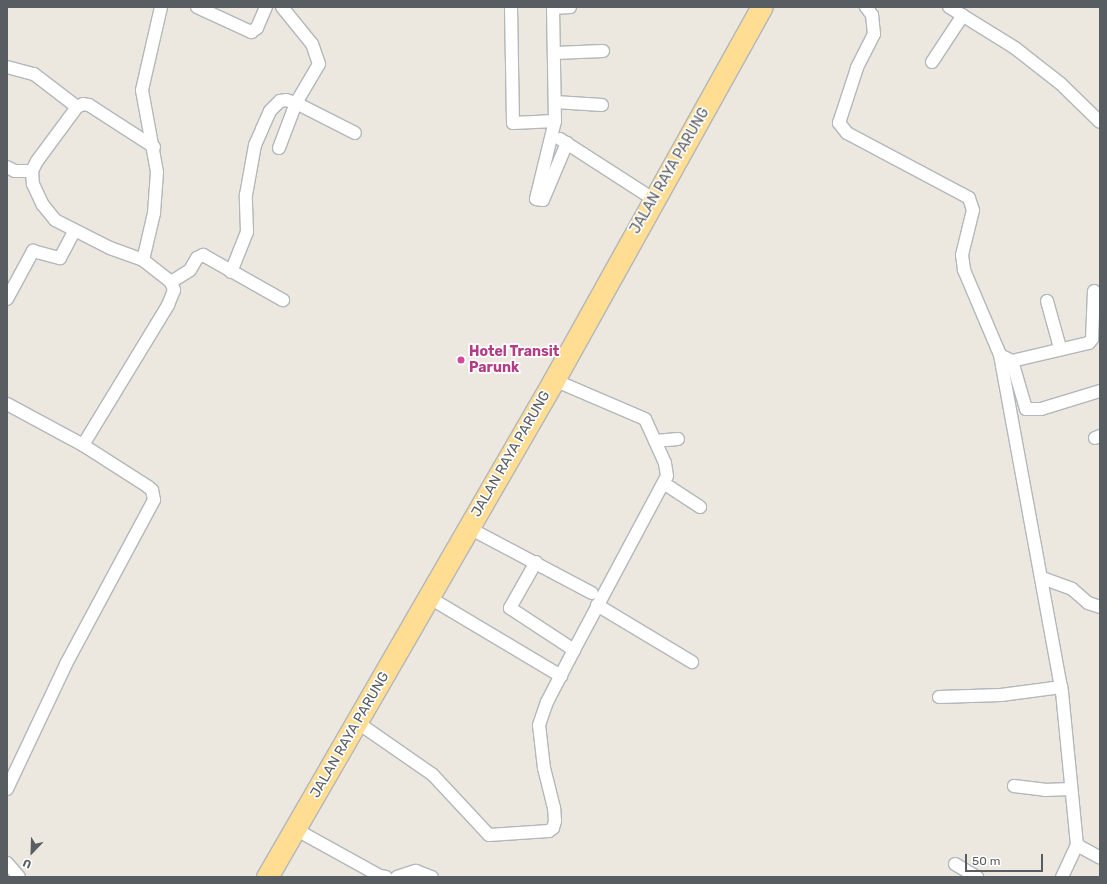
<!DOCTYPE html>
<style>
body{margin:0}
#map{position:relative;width:1107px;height:884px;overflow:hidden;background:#ede8df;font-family:Rubik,sans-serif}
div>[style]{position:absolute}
.roads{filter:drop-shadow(1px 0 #b2b7bb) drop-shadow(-1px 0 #b2b7bb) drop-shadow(0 1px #b2b7bb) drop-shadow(0 -1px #b2b7bb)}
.minor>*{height:12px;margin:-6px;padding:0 6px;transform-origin:6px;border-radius:6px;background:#fff}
.trunk>*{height:21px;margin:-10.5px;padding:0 10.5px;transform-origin:10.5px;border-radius:10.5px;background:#ffdd93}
.dots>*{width:11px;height:11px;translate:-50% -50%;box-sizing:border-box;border:2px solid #fff;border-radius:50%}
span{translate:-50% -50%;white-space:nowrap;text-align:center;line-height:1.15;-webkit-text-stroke:3.5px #fff;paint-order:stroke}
.street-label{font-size:14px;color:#585d62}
.hotel-label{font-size:14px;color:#b23c85;font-weight:700}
.left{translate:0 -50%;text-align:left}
.frame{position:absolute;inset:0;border:8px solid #585d62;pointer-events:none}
.north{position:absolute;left:12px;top:832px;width:40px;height:40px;-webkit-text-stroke:3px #fff;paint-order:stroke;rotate:203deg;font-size:11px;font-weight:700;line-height:16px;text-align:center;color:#585d62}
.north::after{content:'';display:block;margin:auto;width:14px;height:18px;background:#585d62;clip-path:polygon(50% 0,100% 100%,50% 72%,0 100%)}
.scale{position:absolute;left:965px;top:854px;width:78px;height:18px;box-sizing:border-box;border:2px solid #585d62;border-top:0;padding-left:5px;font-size:12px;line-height:14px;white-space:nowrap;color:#585d62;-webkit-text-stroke:3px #fff;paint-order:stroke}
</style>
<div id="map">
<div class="roads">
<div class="minor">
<i style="left:197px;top:7px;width:60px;rotate:24.8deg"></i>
<i style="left:251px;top:32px;width:7px;rotate:-34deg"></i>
<i style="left:257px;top:28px;width:23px;rotate:-67deg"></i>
<i style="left:511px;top:7px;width:116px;rotate:89deg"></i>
<i style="left:513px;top:123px;width:42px;rotate:-2.7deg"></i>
<i style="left:553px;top:7px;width:114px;rotate:89deg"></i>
<i style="left:555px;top:121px;width:80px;rotate:103.7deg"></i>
<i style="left:536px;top:199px;width:7px;rotate:8deg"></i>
<i style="left:543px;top:200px;width:62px;rotate:-67.2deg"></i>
<i style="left:866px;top:7px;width:10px;rotate:53deg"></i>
<i style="left:872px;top:15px;width:19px;rotate:84deg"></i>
<i style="left:874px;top:34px;width:38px;rotate:117deg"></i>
<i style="left:857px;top:68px;width:58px;rotate:108.1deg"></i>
<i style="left:839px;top:123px;width:13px;rotate:51deg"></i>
<i style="left:847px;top:133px;width:138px;rotate:28deg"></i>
<i style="left:969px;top:198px;width:13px;rotate:72deg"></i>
<i style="left:973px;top:210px;width:46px;rotate:103.7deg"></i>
<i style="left:962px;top:255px;width:15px;rotate:82deg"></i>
<i style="left:964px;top:270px;width:92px;rotate:67deg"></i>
<i style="left:1000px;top:355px;width:343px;rotate:79.6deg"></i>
<i style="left:1062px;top:692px;width:154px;rotate:84.4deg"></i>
<i style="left:1077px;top:845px;width:26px;rotate:29deg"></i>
<i style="left:949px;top:7px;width:78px;rotate:31.8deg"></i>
<i style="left:1015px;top:48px;width:58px;rotate:38deg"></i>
<i style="left:1061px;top:84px;width:54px;rotate:44.3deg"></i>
<i style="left:553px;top:8px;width:17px;rotate:-3deg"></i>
<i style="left:555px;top:53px;width:48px;rotate:-2.4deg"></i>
<i style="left:932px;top:62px;width:56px;rotate:-56.6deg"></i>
<i style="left:7px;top:67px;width:28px;rotate:15deg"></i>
<i style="left:34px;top:74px;width:54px;rotate:37.5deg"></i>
<i style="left:555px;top:102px;width:47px;rotate:3.7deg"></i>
<i style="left:560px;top:139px;width:111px;rotate:32.8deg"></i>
<i style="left:154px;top:147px;width:77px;rotate:-147.1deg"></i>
<i style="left:89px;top:105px;width:6px;rotate:-171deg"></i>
<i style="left:83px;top:104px;width:7px;rotate:153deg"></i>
<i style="left:77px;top:107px;width:67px;rotate:126.5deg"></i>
<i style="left:37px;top:161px;width:11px;rotate:117deg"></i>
<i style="left:32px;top:171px;width:13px;rotate:86deg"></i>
<i style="left:33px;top:184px;width:23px;rotate:65deg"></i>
<i style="left:43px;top:205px;width:19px;rotate:51deg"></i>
<i style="left:55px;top:220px;width:62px;rotate:27deg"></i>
<i style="left:110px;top:248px;width:35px;rotate:20deg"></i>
<i style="left:143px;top:260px;width:36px;rotate:38deg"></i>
<i style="left:171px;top:282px;width:22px;rotate:-32deg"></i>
<i style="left:190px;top:270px;width:14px;rotate:-60deg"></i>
<i style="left:197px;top:258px;width:7px;rotate:-27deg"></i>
<i style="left:203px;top:255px;width:92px;rotate:29.4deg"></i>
<i style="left:279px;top:148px;width:48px;rotate:-69.3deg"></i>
<i style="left:296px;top:103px;width:66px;rotate:27deg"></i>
<i style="left:7px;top:167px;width:9px;rotate:27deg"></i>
<i style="left:15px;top:171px;width:17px"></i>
<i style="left:143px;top:260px;width:48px;rotate:-76.8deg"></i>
<i style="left:154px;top:213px;width:41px;rotate:-85.8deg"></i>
<i style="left:157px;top:172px;width:83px;rotate:-100.4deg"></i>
<i style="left:142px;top:90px;width:85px;rotate:-77.1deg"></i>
<i style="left:231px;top:272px;width:43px;rotate:-68.2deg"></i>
<i style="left:247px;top:232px;width:37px;rotate:-92deg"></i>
<i style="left:246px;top:195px;width:51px;rotate:-79.8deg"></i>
<i style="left:255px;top:145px;width:17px;rotate:-66deg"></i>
<i style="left:262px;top:129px;width:20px;rotate:-66deg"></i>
<i style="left:270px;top:111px;width:14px;rotate:-45deg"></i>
<i style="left:280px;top:101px;width:6px;rotate:-9deg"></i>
<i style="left:286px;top:100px;width:10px;rotate:17deg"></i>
<i style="left:296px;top:103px;width:45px;rotate:-59.5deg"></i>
<i style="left:319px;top:64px;width:21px;rotate:-109deg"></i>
<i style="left:312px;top:44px;width:48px;rotate:-129deg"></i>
<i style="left:7px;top:299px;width:55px;rotate:-61.6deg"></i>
<i style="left:33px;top:251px;width:28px;rotate:15deg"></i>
<i style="left:60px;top:258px;width:30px;rotate:-62deg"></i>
<i style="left:1047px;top:301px;width:49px;rotate:74.5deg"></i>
<i style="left:1000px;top:355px;width:13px;rotate:27deg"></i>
<i style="left:1012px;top:361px;width:79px;rotate:-13.2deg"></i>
<i style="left:1089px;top:343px;width:5px;rotate:-53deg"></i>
<i style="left:1092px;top:339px;width:48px;rotate:-87.6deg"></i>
<i style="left:1012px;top:361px;width:50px;rotate:73.7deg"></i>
<i style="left:1026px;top:409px;width:15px"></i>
<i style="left:1041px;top:409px;width:62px;rotate:-17deg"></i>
<i style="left:7px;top:404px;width:86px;rotate:28.3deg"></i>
<i style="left:1095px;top:438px;width:5px;rotate:-22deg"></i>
<i style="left:655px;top:441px;width:23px;rotate:-5deg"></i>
<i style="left:665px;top:484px;width:42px;rotate:33.3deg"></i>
<i style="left:469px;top:528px;width:139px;rotate:27.9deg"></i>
<i style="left:536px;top:562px;width:53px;rotate:119.5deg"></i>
<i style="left:510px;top:608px;width:77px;rotate:33.3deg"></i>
<i style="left:1042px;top:578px;width:32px;rotate:20deg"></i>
<i style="left:1072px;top:589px;width:21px;rotate:41deg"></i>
<i style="left:1088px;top:603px;width:13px;rotate:18deg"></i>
<i style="left:435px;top:601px;width:147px;rotate:30.8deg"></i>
<i style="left:597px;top:605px;width:111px;rotate:31deg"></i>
<i style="left:939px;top:697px;width:62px;rotate:-1.8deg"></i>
<i style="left:1001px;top:695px;width:61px;rotate:-7.6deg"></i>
<i style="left:364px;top:727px;width:84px;rotate:34.8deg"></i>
<i style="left:433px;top:775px;width:82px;rotate:47deg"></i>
<i style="left:489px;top:835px;width:60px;rotate:-3.8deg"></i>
<i style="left:549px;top:831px;width:5px;rotate:-37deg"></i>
<i style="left:553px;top:828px;width:7px;rotate:-74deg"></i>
<i style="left:555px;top:821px;width:13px;rotate:-94deg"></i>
<i style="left:554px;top:808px;width:41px;rotate:-104deg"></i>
<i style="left:544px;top:768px;width:43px;rotate:-96.6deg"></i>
<i style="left:539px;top:725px;width:24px;rotate:-71deg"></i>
<i style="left:547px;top:702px;width:59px;rotate:-62.6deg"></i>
<i style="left:574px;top:650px;width:197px;rotate:-61.9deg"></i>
<i style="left:667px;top:476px;width:13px;rotate:-99deg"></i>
<i style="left:665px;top:463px;width:48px;rotate:-114.4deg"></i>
<i style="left:645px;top:419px;width:99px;rotate:-156.8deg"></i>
<i style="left:1014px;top:786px;width:31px;rotate:7deg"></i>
<i style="left:1045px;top:790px;width:26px;rotate:-2deg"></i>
<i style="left:7px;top:789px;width:138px;rotate:-64.7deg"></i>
<i style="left:66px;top:664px;width:186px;rotate:-61.8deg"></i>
<i style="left:154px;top:500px;width:10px;rotate:-101deg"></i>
<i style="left:152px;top:490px;width:6px;rotate:-141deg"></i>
<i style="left:147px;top:486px;width:76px;rotate:-147.4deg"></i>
<i style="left:83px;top:445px;width:164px;rotate:-58.7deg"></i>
<i style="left:168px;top:305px;width:16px;rotate:-68deg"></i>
<i style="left:174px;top:290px;width:9px;rotate:-111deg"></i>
<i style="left:295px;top:829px;width:97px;rotate:28.9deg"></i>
<i style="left:380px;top:876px;width:6px;rotate:9deg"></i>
<i style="left:7px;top:863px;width:18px;rotate:49deg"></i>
<i style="left:955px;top:864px;width:26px;rotate:31deg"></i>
<i style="left:397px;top:877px;width:20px;rotate:-18deg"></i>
<i style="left:416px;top:871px;width:17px;rotate:21deg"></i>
<i style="left:1062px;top:877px;width:35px;rotate:-65deg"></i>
</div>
<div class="trunk">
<i style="left:267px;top:877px;width:574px;rotate:-60deg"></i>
<i style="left:554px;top:380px;width:427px;rotate:-60.9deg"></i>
</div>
</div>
<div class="dots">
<i style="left:461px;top:360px;background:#d1479c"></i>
</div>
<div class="street-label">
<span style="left:670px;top:171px;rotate:-60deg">JALAN RAYA PARUNG</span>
<span style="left:511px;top:454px;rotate:-60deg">JALAN RAYA PARUNG</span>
<span style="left:350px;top:735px;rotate:-60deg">JALAN RAYA PARUNG</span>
</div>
<div class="hotel-label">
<span class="left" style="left:469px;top:360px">Hotel Transit<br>Parunk</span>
</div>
<div class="frame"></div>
<div class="north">U</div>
<div class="scale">50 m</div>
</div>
